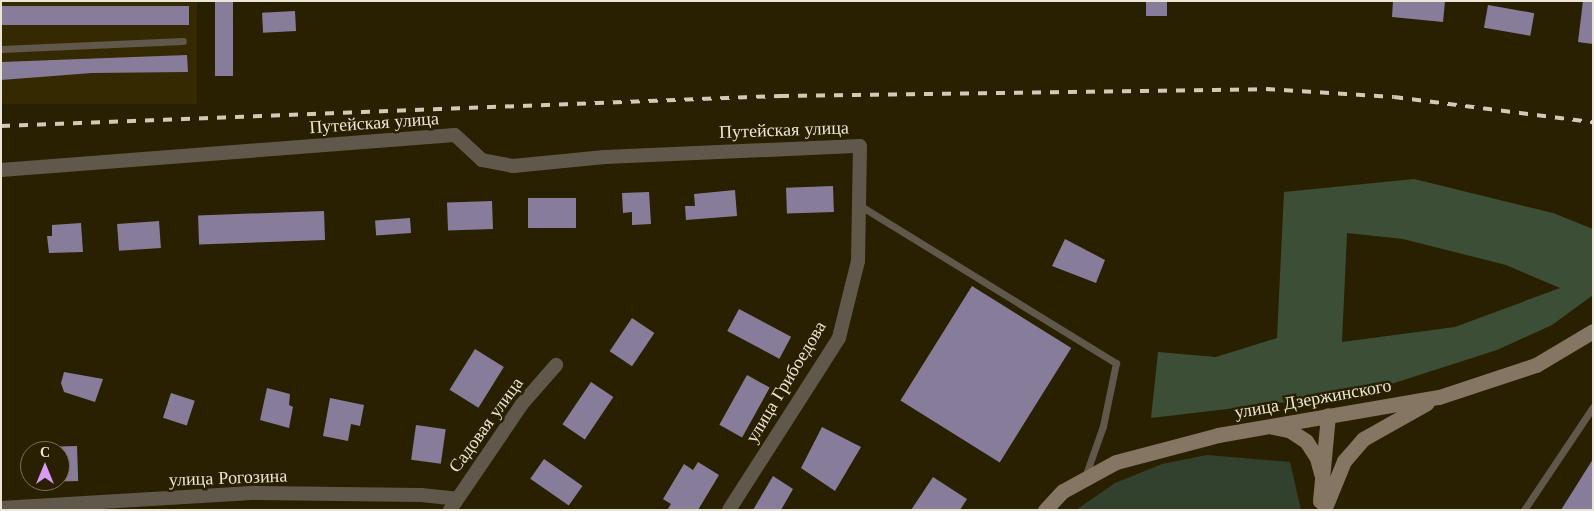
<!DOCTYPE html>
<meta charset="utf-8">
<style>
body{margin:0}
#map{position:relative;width:1594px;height:511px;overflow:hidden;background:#292002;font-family:"Libre Baskerville",serif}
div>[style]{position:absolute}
.built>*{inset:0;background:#342900;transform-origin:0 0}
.green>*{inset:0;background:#32402e}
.forest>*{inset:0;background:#3c4f36}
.building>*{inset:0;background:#887c9b;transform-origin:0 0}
.lane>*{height:7px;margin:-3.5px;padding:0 3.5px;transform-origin:3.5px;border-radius:3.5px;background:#61584c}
.street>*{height:14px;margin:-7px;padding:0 7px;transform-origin:7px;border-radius:7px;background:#61584c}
.secondary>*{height:15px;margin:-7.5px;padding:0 7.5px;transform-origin:7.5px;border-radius:7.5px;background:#857664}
.rail>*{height:4px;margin-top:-2px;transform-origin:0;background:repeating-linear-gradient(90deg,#d0cab7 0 9px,transparent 0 18px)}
span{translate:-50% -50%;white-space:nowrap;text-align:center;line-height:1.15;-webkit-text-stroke:5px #292002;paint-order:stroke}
.street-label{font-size:18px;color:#ebe6d5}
.frame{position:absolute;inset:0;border:2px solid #ebe6d5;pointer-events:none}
.north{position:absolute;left:20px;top:441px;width:50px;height:50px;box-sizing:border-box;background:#292002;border:1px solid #776f56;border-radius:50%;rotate:0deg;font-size:14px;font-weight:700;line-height:20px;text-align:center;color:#ebe6d5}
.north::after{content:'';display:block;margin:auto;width:18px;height:22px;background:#d99af7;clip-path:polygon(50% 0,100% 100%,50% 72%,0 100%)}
</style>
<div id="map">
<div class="built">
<i style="left:1px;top:1px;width:196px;height:103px"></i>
</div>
<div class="green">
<i style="clip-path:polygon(1207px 455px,1290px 462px,1301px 510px,1076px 510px,1115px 483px,1162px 464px)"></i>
</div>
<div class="forest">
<i style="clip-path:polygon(evenodd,1414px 179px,1553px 213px,1593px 229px,1593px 295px,1552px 325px,1497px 350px,1363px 393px,1151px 418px,1158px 352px,1216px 357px,1277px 338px,1284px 192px,1414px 179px,1347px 233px,1403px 239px,1506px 265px,1560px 288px,1455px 327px,1342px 342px,1347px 233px)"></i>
</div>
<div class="building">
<i style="left:215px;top:1px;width:18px;height:75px"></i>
<i style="left:1146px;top:1px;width:21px;height:15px"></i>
<i style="clip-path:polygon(1393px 1px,1445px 1px,1443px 22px,1392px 17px)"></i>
<i style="clip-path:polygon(1583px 1px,1593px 1px,1593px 44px,1578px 42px)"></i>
<i style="left:1488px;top:5px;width:47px;height:23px;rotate:10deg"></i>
<i style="left:189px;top:6px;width:19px;height:188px;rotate:90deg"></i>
<i style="left:295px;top:11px;width:20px;height:33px;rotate:87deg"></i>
<i style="clip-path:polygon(187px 55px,188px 72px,92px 73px,1px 80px,1px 62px)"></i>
<i style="left:833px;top:186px;width:26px;height:47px;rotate:88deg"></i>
<i style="clip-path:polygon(735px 190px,737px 216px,686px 220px,685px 206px,695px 206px,694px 194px)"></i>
<i style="clip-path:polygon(649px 192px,651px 224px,632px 225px,632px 212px,623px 213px,622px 193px)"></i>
<i style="left:576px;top:198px;width:30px;height:48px;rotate:90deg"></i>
<i style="left:492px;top:201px;width:28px;height:45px;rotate:88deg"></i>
<i style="left:324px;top:211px;width:29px;height:126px;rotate:88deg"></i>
<i style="left:410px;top:218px;width:15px;height:35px;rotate:86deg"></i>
<i style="left:159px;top:221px;width:27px;height:42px;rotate:86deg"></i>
<i style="clip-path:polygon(81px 223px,83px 252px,49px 253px,47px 236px,52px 236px,52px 225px)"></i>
<i style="clip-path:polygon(1065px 239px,1105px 260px,1096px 283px,1052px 266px)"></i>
<i style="left:972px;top:286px;width:117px;height:135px;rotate:32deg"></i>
<i style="left:739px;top:309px;width:59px;height:25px;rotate:28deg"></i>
<i style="left:632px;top:318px;width:27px;height:40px;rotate:34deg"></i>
<i style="left:475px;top:349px;width:34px;height:48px;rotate:32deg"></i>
<i style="clip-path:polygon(64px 372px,103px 379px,95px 402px,64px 392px,61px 383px)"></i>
<i style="left:747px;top:375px;width:26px;height:57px;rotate:29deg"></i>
<i style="left:591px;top:382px;width:27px;height:51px;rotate:34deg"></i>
<i style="clip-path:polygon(267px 388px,290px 394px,289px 405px,293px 407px,289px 428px,260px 420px)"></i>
<i style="left:171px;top:393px;width:25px;height:26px;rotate:18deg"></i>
<i style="clip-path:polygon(330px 398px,364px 405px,360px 426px,351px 424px,348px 441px,323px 436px)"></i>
<i style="left:416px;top:425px;width:30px;height:35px;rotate:8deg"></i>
<i style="clip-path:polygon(822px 427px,861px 447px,835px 491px,801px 468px)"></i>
<i style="left:77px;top:446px;width:35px;height:17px;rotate:88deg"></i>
<i style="left:544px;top:459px;width:47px;height:24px;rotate:35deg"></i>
<i style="clip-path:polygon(1593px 459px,1593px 510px,1561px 510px)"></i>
<i style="clip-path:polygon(698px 462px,719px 475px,698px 510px,667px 510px,671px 504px,663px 499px,684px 464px,693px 470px)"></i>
<i style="clip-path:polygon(773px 476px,793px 489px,781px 510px,753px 510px)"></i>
<i style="clip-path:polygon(933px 477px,967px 499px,960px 510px,911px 510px)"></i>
</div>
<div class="lane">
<i style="left:1px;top:49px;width:182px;rotate:-2.5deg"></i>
<i style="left:859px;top:205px;width:302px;rotate:31.6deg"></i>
<i style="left:1116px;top:363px;width:64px;rotate:101.7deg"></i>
<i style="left:1103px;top:426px;width:54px;rotate:109.4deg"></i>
<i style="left:1524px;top:510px;width:124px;rotate:-56.2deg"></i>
</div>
<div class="street">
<i style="left:1px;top:170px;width:455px;rotate:-4.4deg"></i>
<i style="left:455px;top:135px;width:37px;rotate:43deg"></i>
<i style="left:482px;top:160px;width:32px;rotate:11deg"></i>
<i style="left:513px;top:166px;width:92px;rotate:-5.6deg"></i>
<i style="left:605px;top:157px;width:255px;rotate:-2.5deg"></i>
<i style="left:860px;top:146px;width:115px;rotate:91deg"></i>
<i style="left:858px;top:261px;width:79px;rotate:103.9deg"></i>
<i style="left:839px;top:338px;width:204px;rotate:122.6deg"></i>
<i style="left:1px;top:508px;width:256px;rotate:-3.4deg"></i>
<i style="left:257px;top:493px;width:164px;rotate:0.7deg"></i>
<i style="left:421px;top:495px;width:36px;rotate:6deg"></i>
<i style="left:450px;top:510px;width:128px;rotate:-55.8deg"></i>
<i style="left:522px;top:404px;width:52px;rotate:-48.9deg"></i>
</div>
<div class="secondary">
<i style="left:1273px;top:427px;width:16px;rotate:11deg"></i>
<i style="left:1289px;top:430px;width:20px;rotate:33deg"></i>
<i style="left:1306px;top:441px;width:20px;rotate:57deg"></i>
<i style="left:1317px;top:458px;width:16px;rotate:75deg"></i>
<i style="left:1320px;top:501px;width:86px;rotate:-84.7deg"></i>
<i style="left:1045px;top:510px;width:26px;rotate:-47deg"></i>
<i style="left:1063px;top:491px;width:60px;rotate:-28.7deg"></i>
<i style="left:1116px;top:462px;width:106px;rotate:-14.8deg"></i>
<i style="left:1218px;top:435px;width:224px;rotate:-9.8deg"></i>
<i style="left:1439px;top:397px;width:102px;rotate:-18.3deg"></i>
<i style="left:1536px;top:365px;width:66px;rotate:-30.8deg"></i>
<i style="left:1324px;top:510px;width:53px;rotate:-67.8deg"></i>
<i style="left:1344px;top:461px;width:29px;rotate:-49deg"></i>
<i style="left:1363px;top:439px;width:73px;rotate:-29.4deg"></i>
</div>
<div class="rail">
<i style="left:1px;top:126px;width:780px;rotate:-2.21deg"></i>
<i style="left:780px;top:96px;width:486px;rotate:-0.8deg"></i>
<i style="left:1266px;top:89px;width:128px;rotate:3.6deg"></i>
<i style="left:1394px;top:97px;width:201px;rotate:7.2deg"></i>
</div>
<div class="street-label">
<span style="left:374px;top:123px;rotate:-4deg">Путейская улица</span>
<span style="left:784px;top:130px;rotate:-2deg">Путейская улица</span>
<span style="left:786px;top:382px;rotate:-59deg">улица Грибоедова</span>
<span style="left:1313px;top:399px;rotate:-10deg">улица Дзержинского</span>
<span style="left:486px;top:425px;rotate:-54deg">Садовая улица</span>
<span style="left:228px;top:478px;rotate:-2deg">улица Рогозина</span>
</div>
<div class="frame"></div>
<div class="north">С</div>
</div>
